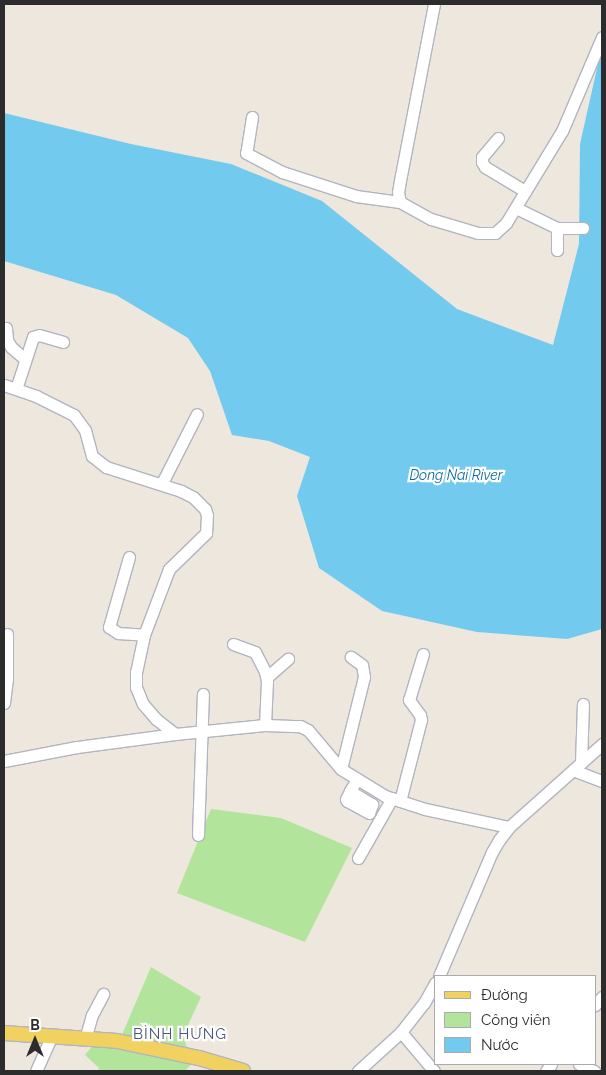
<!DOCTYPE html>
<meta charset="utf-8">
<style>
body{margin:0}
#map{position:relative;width:606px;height:1075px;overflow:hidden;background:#ede7de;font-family:Raleway,sans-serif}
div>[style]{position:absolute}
.green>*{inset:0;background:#b2e49b}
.water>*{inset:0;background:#72caef}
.roads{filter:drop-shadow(1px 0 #b2b4bf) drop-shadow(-1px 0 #b2b4bf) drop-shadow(0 1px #b2b4bf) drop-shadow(0 -1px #b2b4bf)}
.minor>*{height:11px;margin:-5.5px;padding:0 5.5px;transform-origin:5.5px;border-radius:5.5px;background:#fff}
.major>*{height:14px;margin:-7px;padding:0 7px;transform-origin:7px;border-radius:7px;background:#f1d260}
span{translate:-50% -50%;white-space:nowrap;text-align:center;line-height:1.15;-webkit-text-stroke:4.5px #fff;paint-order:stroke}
.water-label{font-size:14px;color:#0e699e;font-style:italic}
.quarter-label{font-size:15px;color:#4c537d;letter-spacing:1px}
.frame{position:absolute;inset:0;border:5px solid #2c2c2c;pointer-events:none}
.legend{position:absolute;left:434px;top:975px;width:162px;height:90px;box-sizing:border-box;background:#fff;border:1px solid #ababab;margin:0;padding:6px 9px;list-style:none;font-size:15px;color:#2c2c2c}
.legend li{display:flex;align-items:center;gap:10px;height:25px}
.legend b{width:25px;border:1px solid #ababab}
.north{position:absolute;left:10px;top:1015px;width:50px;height:50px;-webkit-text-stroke:4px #fff;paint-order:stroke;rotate:0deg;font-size:14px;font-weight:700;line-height:20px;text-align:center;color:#2c2c2c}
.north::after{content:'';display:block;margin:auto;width:18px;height:22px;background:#2c2c2c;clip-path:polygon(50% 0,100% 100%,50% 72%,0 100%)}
</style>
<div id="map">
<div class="green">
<i style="clip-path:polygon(211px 809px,281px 818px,352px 848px,305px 942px,177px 893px)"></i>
<i style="clip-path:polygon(151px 967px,201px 997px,183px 1036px,192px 1063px,185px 1071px,98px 1071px,99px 1068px,85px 1055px,103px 1033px,121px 1037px)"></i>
</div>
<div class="water">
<i style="clip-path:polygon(602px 46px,602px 629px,567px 639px,477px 632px,382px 611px,319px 568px,297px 496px,310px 457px,269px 441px,232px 435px,210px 371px,188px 338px,116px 295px,4px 261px,4px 113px,131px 144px,231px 164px,322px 201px,457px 309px,553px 345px,579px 244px,580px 144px)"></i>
</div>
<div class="roads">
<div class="minor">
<i style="left:434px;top:4px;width:174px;rotate:100.9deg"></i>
<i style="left:401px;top:175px;width:17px;rotate:100deg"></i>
<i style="left:398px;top:192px;width:10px;rotate:79deg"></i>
<i style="left:400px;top:202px;width:35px;rotate:29deg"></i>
<i style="left:431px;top:219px;width:49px;rotate:16.6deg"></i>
<i style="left:478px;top:233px;width:17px"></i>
<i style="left:495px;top:233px;width:15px;rotate:-42deg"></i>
<i style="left:506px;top:223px;width:108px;rotate:-58.7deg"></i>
<i style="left:562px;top:131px;width:102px;rotate:-66.9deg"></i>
<i style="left:252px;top:117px;width:36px;rotate:99deg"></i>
<i style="left:246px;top:153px;width:41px;rotate:27.8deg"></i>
<i style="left:282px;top:172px;width:78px;rotate:18deg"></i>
<i style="left:356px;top:196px;width:44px;rotate:7.8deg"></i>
<i style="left:498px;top:138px;width:25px;rotate:130deg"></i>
<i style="left:482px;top:157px;width:5px;rotate:90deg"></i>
<i style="left:482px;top:162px;width:6px;rotate:59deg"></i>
<i style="left:485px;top:167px;width:47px;rotate:31deg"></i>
<i style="left:516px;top:208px;width:46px;rotate:26deg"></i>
<i style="left:557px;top:228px;width:26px"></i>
<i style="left:557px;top:250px;width:22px;rotate:-90deg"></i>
<i style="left:6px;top:328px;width:12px;rotate:85deg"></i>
<i style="left:7px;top:340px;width:8px;rotate:60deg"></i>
<i style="left:11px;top:347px;width:18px;rotate:41deg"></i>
<i style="left:4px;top:385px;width:34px;rotate:19deg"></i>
<i style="left:36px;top:396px;width:42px;rotate:26.6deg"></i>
<i style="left:74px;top:415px;width:19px;rotate:54deg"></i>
<i style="left:85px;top:430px;width:27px;rotate:75deg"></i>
<i style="left:92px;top:456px;width:18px;rotate:38deg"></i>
<i style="left:106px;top:467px;width:79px;rotate:17.7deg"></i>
<i style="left:181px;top:491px;width:13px;rotate:27deg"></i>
<i style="left:193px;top:497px;width:17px;rotate:45deg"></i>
<i style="left:205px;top:509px;width:6px;rotate:72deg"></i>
<i style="left:207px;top:515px;width:18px;rotate:93deg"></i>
<i style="left:206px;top:533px;width:52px;rotate:135.8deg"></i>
<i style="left:169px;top:569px;width:71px;rotate:110.7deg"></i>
<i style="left:144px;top:635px;width:38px;rotate:102deg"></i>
<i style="left:136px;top:672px;width:15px;rotate:90deg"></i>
<i style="left:136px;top:687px;width:18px;rotate:68deg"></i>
<i style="left:143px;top:704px;width:20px;rotate:49deg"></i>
<i style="left:156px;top:719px;width:24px;rotate:38deg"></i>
<i style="left:175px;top:734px;width:90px;rotate:-5.7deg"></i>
<i style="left:265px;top:725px;width:35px;rotate:2deg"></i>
<i style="left:300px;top:726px;width:9px;rotate:27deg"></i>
<i style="left:308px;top:730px;width:51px;rotate:49.8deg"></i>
<i style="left:341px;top:769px;width:52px;rotate:31.5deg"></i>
<i style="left:385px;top:796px;width:42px;rotate:18deg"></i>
<i style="left:425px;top:809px;width:86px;rotate:12.1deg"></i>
<i style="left:16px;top:389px;width:55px;rotate:-71.9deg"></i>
<i style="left:33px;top:337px;width:6px;rotate:-18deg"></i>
<i style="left:39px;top:335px;width:25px;rotate:16deg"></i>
<i style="left:162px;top:483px;width:77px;rotate:-63.1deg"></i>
<i style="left:129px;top:557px;width:73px;rotate:105.9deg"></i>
<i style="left:109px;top:627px;width:11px;rotate:34deg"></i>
<i style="left:118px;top:633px;width:26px;rotate:4deg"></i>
<i style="left:233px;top:644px;width:23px;rotate:20deg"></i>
<i style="left:255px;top:652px;width:22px;rotate:63deg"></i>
<i style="left:265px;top:672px;width:9px;rotate:77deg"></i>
<i style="left:267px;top:681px;width:44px;rotate:92.6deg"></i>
<i style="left:267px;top:677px;width:28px;rotate:-41deg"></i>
<i style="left:4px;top:703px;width:24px;rotate:-83deg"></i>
<i style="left:7px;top:679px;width:45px;rotate:-90deg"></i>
<i style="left:4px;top:761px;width:74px;rotate:-10.9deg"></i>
<i style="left:77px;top:747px;width:99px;rotate:-7.6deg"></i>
<i style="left:581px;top:763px;width:59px;rotate:-88.1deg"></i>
<i style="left:341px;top:769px;width:95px;rotate:-76deg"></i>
<i style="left:364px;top:677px;width:12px;rotate:-99deg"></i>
<i style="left:362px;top:665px;width:14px;rotate:-144deg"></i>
<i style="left:573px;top:770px;width:31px;rotate:21deg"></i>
<i style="left:350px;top:791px;width:26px;rotate:31deg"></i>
<i style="left:372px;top:804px;width:9px;rotate:108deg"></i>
<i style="left:369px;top:813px;width:25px;rotate:-151deg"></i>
<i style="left:347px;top:801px;width:2px;rotate:-117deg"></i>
<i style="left:346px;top:799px;width:9px;rotate:-63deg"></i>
<i style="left:350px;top:791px;width:14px;rotate:-60deg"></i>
<i style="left:400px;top:801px;width:84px;rotate:-75.5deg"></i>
<i style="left:421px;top:720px;width:5px;rotate:-101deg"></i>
<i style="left:420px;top:715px;width:19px;rotate:-126deg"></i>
<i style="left:409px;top:700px;width:48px;rotate:-73.1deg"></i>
<i style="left:198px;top:835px;width:141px;rotate:-88deg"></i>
<i style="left:358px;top:858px;width:69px;rotate:-60.5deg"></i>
<i style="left:439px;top:976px;width:135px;rotate:-66.9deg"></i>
<i style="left:492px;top:852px;width:14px;rotate:-60deg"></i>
<i style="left:499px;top:840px;width:16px;rotate:-52deg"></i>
<i style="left:509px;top:827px;width:125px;rotate:-41.7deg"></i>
<i style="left:595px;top:1005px;width:11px;rotate:-49deg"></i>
<i style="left:401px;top:1032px;width:51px;rotate:49.8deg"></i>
<i style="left:85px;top:1039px;width:25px;rotate:-74deg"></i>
<i style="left:92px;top:1015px;width:24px;rotate:-62deg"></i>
<i style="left:579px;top:1064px;width:17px;rotate:25deg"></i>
<i style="left:36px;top:1071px;width:37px;rotate:-66deg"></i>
<i style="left:358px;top:1071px;width:58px;rotate:-42.2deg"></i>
<i style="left:401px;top:1032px;width:37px;rotate:-52deg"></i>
<i style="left:424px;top:1003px;width:23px;rotate:-61deg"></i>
<i style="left:546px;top:1071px;width:9px;rotate:-54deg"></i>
</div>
<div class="major">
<i style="left:4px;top:1033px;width:113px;rotate:4deg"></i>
<i style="left:117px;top:1041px;width:84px;rotate:11.7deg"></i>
<i style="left:199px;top:1058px;width:46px;rotate:16.5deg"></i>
</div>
</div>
<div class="water-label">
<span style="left:456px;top:475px">Dong Nai River</span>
</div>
<div class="quarter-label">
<span style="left:180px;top:1035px">BÌNH HƯNG</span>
</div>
<div class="frame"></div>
<ul class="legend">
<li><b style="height:6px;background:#f1d260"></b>Đường</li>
<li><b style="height:14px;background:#b2e49b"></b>Công viên</li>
<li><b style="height:14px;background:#72caef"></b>Nước</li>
</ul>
<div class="north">B</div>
</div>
